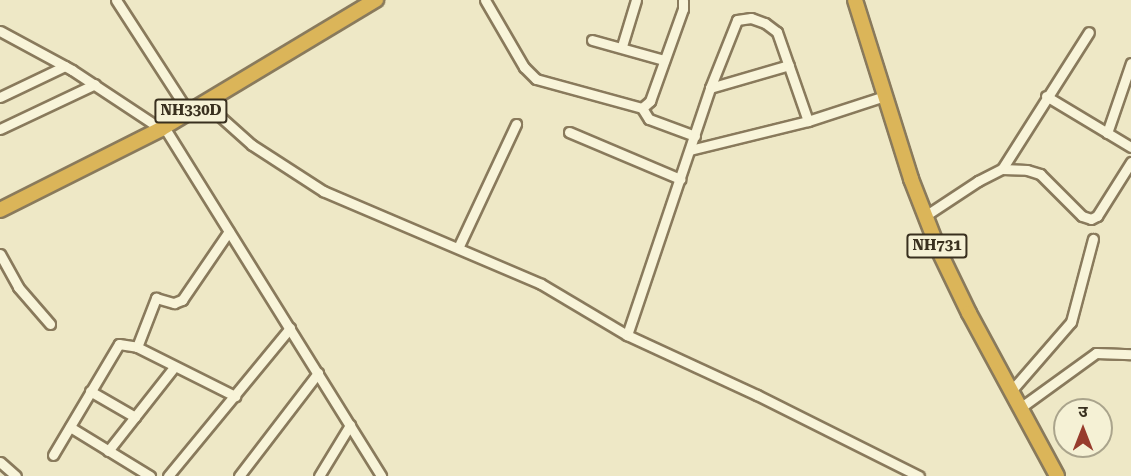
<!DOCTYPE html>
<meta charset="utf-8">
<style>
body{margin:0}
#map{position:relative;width:1131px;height:476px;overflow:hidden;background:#eee8c6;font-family:"Roboto Serif","Noto Sans Devanagari",serif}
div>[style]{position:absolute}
.roads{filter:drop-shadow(2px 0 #897a5c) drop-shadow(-2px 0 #897a5c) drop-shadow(0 2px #897a5c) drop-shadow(0 -2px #897a5c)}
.minor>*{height:9px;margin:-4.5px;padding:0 4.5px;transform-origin:4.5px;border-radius:4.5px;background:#f8f4d9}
.highway>*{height:14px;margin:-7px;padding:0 7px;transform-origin:7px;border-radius:7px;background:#dbb559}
span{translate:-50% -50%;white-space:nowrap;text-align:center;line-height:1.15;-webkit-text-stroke:6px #f5f1d5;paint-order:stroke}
.shield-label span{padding:2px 4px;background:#f5f1d5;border:2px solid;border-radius:4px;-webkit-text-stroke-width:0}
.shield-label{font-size:15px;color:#39301f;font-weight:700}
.north{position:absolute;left:1053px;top:398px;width:60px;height:60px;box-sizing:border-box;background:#f5f1d5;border:2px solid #aaa48c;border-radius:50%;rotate:0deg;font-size:16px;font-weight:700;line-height:24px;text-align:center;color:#39301f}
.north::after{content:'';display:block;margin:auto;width:21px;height:27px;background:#973c2d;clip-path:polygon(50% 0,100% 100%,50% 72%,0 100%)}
</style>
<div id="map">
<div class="roads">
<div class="minor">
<i style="left:116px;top:0;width:135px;rotate:57.1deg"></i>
<i style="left:485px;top:0;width:78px;rotate:59.8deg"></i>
<i style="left:524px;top:67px;width:17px;rotate:45deg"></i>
<i style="left:536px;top:79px;width:110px;rotate:15.3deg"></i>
<i style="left:642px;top:108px;width:11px;rotate:-41deg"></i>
<i style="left:650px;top:101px;width:98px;rotate:-70.3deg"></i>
<i style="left:683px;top:9px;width:9px;rotate:-90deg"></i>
<i style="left:0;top:31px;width:82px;rotate:28.4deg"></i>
<i style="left:72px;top:70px;width:107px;rotate:33.5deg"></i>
<i style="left:592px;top:40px;width:75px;rotate:15.5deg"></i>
<i style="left:622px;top:46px;width:48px;rotate:-73.1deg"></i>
<i style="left:710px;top:88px;width:82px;rotate:-16.2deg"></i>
<i style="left:1046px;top:96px;width:99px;rotate:31deg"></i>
<i style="left:0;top:97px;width:72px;rotate:-25.5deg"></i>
<i style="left:205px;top:103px;width:63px;rotate:41.8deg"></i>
<i style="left:252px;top:145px;width:85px;rotate:32.9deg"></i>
<i style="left:323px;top:191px;width:237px;rotate:23.1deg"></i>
<i style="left:541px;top:284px;width:100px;rotate:30.7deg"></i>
<i style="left:627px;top:335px;width:143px;rotate:24.8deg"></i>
<i style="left:757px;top:395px;width:181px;rotate:26.6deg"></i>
<i style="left:642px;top:108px;width:13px;rotate:58deg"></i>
<i style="left:649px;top:119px;width:49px;rotate:20.3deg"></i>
<i style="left:164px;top:127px;width:411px;rotate:58.1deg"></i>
<i style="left:0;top:129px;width:105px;rotate:-25.3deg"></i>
<i style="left:569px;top:132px;width:121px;rotate:22.9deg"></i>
<i style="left:1107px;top:133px;width:74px;rotate:-71.1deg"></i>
<i style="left:690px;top:150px;width:122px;rotate:-13.8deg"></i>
<i style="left:808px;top:121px;width:81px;rotate:-18deg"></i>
<i style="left:1002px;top:169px;width:162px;rotate:-57.6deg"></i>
<i style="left:925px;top:216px;width:64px;rotate:-33.4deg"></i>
<i style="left:978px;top:181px;width:27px;rotate:-27deg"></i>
<i style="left:1002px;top:169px;width:25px;rotate:2deg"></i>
<i style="left:1027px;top:170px;width:14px;rotate:17deg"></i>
<i style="left:1040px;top:174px;width:59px;rotate:45deg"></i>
<i style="left:1082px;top:216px;width:9px;rotate:18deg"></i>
<i style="left:1091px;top:219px;width:7px;rotate:-27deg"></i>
<i style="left:1097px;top:216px;width:64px;rotate:-57.8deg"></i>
<i style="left:458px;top:248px;width:137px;rotate:-64.9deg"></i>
<i style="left:0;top:254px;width:38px;rotate:61deg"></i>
<i style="left:18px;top:287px;width:49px;rotate:49.1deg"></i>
<i style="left:627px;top:335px;width:261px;rotate:-71.4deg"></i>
<i style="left:710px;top:88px;width:73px;rotate:-68.3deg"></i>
<i style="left:737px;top:20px;width:14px;rotate:-8deg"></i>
<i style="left:751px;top:18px;width:15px;rotate:20deg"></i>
<i style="left:765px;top:23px;width:15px;rotate:37deg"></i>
<i style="left:777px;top:32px;width:94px;rotate:70.8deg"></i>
<i style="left:137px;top:347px;width:53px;rotate:-68.8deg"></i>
<i style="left:156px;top:298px;width:19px;rotate:16deg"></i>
<i style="left:174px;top:303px;width:9px;rotate:-21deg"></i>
<i style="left:182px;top:300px;width:83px;rotate:-55.7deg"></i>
<i style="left:90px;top:391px;width:52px;rotate:30deg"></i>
<i style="left:1011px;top:391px;width:91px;rotate:-49deg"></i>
<i style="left:1071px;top:322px;width:86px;rotate:-75.2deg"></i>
<i style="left:1020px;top:408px;width:94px;rotate:-35.9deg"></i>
<i style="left:1096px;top:353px;width:35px;rotate:2deg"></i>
<i style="left:70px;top:427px;width:94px;rotate:31.5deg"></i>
<i style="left:108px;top:451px;width:107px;rotate:-51.8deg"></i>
<i style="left:53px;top:455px;width:129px;rotate:-59.3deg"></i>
<i style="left:119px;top:344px;width:18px;rotate:9deg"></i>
<i style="left:137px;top:347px;width:110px;rotate:26.6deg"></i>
<i style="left:0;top:462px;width:21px;rotate:41deg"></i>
<i style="left:168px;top:476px;width:192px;rotate:-50.5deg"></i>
<i style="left:239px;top:476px;width:130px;rotate:-52.5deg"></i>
<i style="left:319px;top:476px;width:60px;rotate:-58.7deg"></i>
</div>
<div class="highway">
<i style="left:855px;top:0;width:188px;rotate:72.6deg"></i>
<i style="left:911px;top:179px;width:77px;rotate:68.7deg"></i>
<i style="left:939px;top:251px;width:69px;rotate:64.2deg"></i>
<i style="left:969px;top:313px;width:185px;rotate:61.6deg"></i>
<i style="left:0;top:210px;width:180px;rotate:-26.7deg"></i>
<i style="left:161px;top:129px;width:251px;rotate:-31deg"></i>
</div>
</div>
<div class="shield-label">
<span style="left:191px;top:111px">NH330D</span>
<span style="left:937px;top:246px">NH731</span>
</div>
<div class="north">उ</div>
</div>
